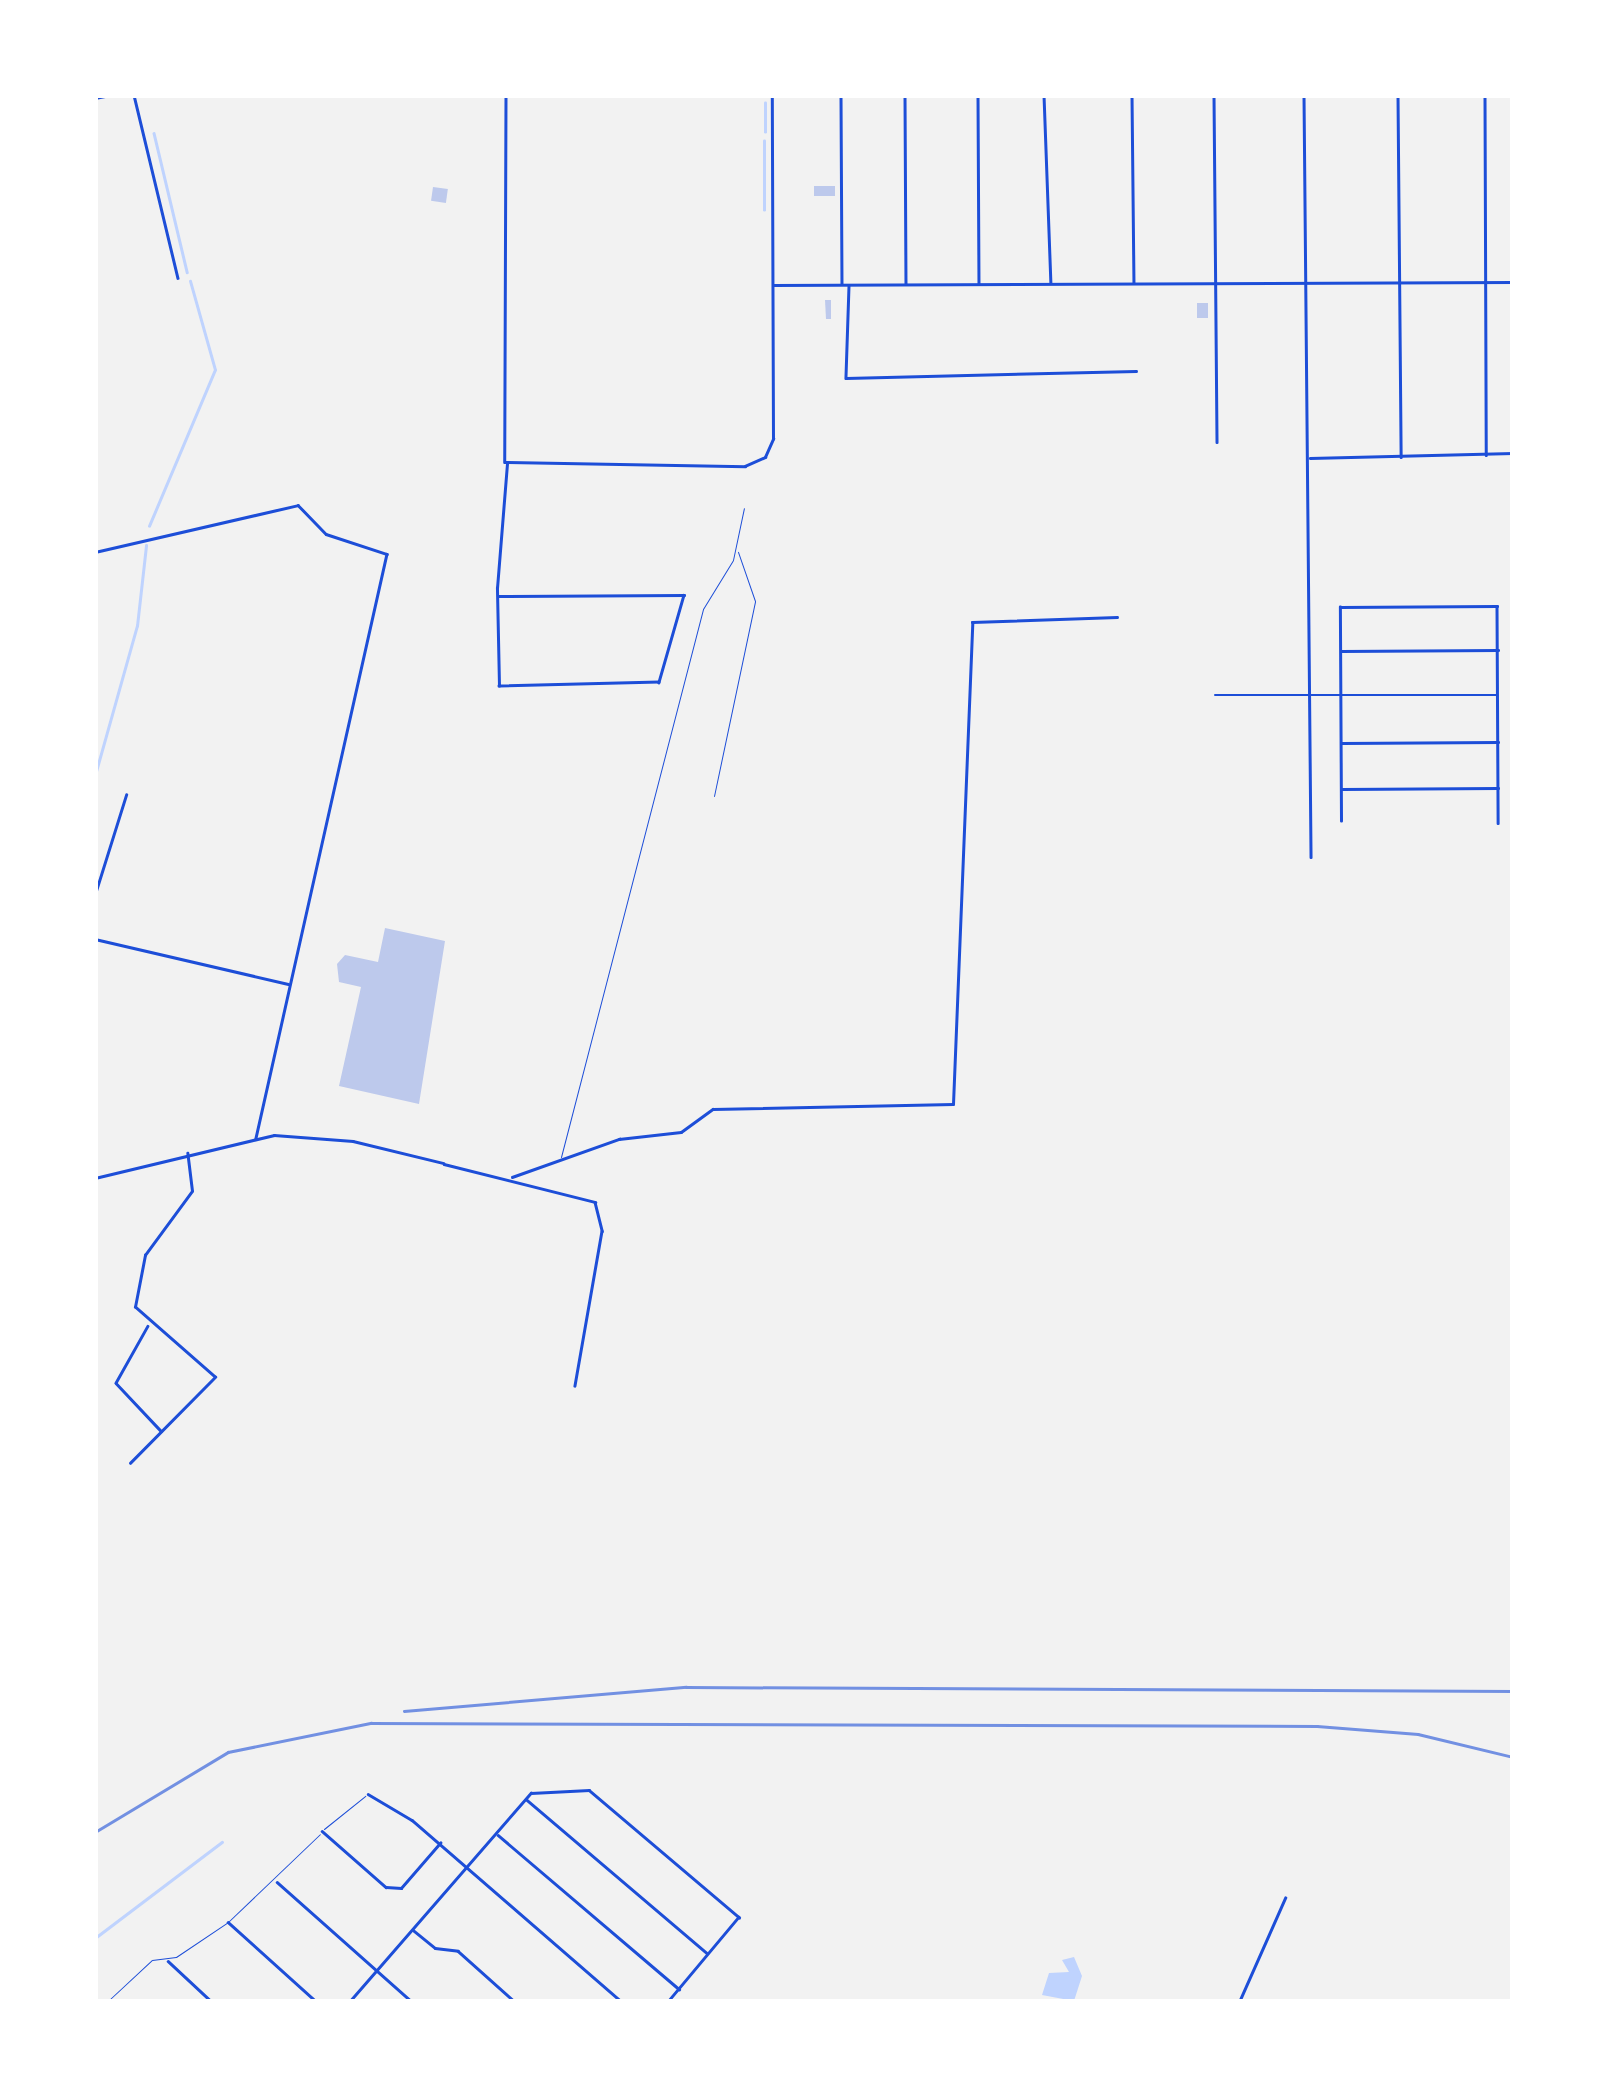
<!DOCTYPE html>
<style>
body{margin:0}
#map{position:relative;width:1608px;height:2097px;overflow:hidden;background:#f2f2f2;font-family:Arial,sans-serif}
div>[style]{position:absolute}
.water>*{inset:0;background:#bfd3fe}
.stream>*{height:2.5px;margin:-1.25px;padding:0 1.25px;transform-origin:1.25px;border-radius:1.25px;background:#bfd3fe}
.building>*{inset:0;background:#bdc9ec;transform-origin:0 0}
.service>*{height:1px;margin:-0.5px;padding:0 0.5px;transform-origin:0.5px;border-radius:0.5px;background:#1d4ed8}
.minor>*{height:2.5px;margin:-1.25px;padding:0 1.25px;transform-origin:1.25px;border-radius:1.25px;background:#1d4ed8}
.tertiary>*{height:2.5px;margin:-1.25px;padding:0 1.25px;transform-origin:1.25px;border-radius:1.25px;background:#1d4ed8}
.rail>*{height:2.5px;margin:-1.25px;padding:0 1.25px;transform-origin:1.25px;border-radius:1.25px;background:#7290e2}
span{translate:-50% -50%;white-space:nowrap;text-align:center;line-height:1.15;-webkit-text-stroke:9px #fff;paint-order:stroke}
.frame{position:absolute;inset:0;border:98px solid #fff;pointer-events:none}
</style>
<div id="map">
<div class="water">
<i style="clip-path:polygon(1074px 1957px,1082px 1976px,1074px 2001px,1042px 1995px,1049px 1973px,1069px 1972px,1062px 1960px)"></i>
</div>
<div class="stream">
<i style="left:765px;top:132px;width:29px;rotate:-90deg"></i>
<i style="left:154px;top:133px;width:143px;rotate:76.6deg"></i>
<i style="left:764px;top:210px;width:69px;rotate:-90deg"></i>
<i style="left:149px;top:526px;width:169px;rotate:-67.1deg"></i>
<i style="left:215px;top:370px;width:92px;rotate:-105.7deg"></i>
<i style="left:95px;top:775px;width:155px;rotate:-74.3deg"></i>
<i style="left:137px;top:626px;width:81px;rotate:-83.6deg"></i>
<i style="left:95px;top:1938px;width:159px;rotate:-37.1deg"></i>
</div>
<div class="building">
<i style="left:814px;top:186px;width:21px;height:10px"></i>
<i style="left:433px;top:187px;width:15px;height:14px;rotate:8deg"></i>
<i style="clip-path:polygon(825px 300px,831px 300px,831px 319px,826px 319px)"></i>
<i style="left:1197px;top:303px;width:11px;height:15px"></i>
<i style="clip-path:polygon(385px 928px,445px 941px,419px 1104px,339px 1086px,361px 987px,339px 982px,337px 964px,345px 955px,378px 962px)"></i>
</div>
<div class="service">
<i style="left:714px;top:796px;width:199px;rotate:-78.1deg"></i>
<i style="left:755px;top:601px;width:52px;rotate:-109.1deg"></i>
<i style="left:561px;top:1157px;width:566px;rotate:-75.47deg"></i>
<i style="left:703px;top:609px;width:57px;rotate:-58.5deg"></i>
<i style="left:733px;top:560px;width:53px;rotate:-78.1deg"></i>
<i style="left:324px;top:1829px;width:53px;rotate:-38.8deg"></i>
<i style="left:110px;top:1999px;width:57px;rotate:-42.9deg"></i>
<i style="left:152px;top:1960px;width:24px;rotate:-7deg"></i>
<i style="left:176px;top:1957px;width:63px;rotate:-33.9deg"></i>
<i style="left:228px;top:1922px;width:127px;rotate:-43.7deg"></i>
</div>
<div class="minor">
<i style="left:134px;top:95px;width:188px;rotate:76.5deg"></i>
<i style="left:506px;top:95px;width:367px;rotate:90.2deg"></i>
<i style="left:505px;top:462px;width:240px;rotate:1deg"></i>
<i style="left:745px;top:466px;width:22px;rotate:-24deg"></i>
<i style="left:765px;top:457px;width:20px;rotate:-66deg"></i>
<i style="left:773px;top:439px;width:344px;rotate:-90.2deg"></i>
<i style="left:841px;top:95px;width:189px;rotate:89.7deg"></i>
<i style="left:905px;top:95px;width:189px;rotate:89.7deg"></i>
<i style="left:978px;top:95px;width:189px;rotate:89.7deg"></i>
<i style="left:1044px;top:95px;width:187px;rotate:87.9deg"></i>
<i style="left:1132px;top:95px;width:188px;rotate:89.4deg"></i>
<i style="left:1214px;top:95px;width:347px;rotate:89.5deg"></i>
<i style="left:1304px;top:95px;width:762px;rotate:89.47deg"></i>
<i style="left:1398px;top:95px;width:362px;rotate:89.5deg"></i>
<i style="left:1485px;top:95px;width:360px;rotate:89.8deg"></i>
<i style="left:773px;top:285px;width:740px;rotate:-0.23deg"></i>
<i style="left:849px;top:286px;width:92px;rotate:91.9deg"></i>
<i style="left:846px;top:378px;width:290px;rotate:-1.4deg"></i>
<i style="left:1310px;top:458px;width:203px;rotate:-1.4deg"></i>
<i style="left:95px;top:552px;width:208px;rotate:-13deg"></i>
<i style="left:298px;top:505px;width:40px;rotate:46deg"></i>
<i style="left:326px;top:534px;width:64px;rotate:18.2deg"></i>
<i style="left:387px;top:554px;width:599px;rotate:102.64deg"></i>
<i style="left:498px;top:596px;width:186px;rotate:-0.3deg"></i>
<i style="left:684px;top:595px;width:91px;rotate:106deg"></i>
<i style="left:659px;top:682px;width:160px;rotate:178.6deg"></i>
<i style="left:499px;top:686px;width:98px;rotate:-91.2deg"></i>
<i style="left:497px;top:588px;width:125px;rotate:-85.4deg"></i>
<i style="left:1341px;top:651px;width:157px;rotate:-0.4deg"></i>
<i style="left:1215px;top:695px;width:281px"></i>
<i style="left:1342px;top:743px;width:156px;rotate:-0.4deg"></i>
<i style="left:1342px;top:789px;width:156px;rotate:-0.4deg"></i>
<i style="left:1341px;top:821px;width:214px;rotate:-90.3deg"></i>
<i style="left:1340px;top:607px;width:157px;rotate:-0.4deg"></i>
<i style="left:1497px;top:606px;width:217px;rotate:89.7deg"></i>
<i style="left:95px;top:894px;width:104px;rotate:-72.6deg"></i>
<i style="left:95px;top:939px;width:198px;rotate:13.1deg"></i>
<i style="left:444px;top:1164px;width:156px;rotate:14.1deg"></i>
<i style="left:595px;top:1202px;width:30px;rotate:76deg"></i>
<i style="left:602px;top:1231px;width:157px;rotate:99.9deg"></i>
<i style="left:512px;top:1177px;width:114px;rotate:-19.6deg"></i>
<i style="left:619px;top:1139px;width:62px;rotate:-6.4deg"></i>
<i style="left:681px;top:1132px;width:39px;rotate:-36deg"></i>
<i style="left:713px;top:1109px;width:240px;rotate:-1.2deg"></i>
<i style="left:953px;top:1104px;width:482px;rotate:-87.7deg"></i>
<i style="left:972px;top:622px;width:145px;rotate:-2deg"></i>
<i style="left:148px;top:1326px;width:65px;rotate:119.3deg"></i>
<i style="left:116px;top:1383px;width:66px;rotate:46.8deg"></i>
<i style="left:130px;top:1463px;width:121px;rotate:-45.3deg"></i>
<i style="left:215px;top:1377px;width:106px;rotate:-138.8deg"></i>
<i style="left:135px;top:1307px;width:53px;rotate:-79.1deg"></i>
<i style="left:145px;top:1255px;width:79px;rotate:-53.7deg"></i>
<i style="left:192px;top:1191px;width:38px;rotate:-97deg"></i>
<i style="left:368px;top:1794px;width:51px;rotate:30.6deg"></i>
<i style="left:412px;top:1820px;width:278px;rotate:40.9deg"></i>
<i style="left:527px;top:1800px;width:236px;rotate:40.4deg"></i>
<i style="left:322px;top:1831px;width:85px;rotate:41.2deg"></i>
<i style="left:386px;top:1887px;width:15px;rotate:4deg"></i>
<i style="left:401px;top:1888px;width:60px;rotate:-49.1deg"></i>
<i style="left:498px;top:1835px;width:238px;rotate:40.4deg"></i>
<i style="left:277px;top:1882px;width:181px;rotate:41.6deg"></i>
<i style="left:228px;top:1922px;width:120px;rotate:42deg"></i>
<i style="left:413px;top:1930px;width:28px;rotate:39deg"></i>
<i style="left:435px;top:1948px;width:23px;rotate:7deg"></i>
<i style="left:458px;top:1951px;width:76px;rotate:41.8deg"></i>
<i style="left:168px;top:1961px;width:60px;rotate:43deg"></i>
<i style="left:108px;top:2001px;width:2px;rotate:27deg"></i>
<i style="left:349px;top:2002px;width:277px;rotate:-49deg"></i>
<i style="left:531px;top:1793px;width:58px;rotate:-3deg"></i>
<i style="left:589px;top:1790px;width:197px;rotate:40.3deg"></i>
<i style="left:739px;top:1917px;width:111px;rotate:129.9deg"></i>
<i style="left:1239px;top:2002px;width:114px;rotate:-66.1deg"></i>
</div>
<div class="tertiary">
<i style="left:95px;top:98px;width:16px;rotate:-11deg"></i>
<i style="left:95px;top:1178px;width:184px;rotate:-13.5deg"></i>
<i style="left:274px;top:1135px;width:79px;rotate:4.3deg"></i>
<i style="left:353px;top:1141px;width:93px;rotate:13.7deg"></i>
</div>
<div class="rail">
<i style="left:404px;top:1711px;width:283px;rotate:-4.9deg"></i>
<i style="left:686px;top:1687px;width:827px;rotate:0.28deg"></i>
<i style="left:95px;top:1832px;width:155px;rotate:-31deg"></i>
<i style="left:228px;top:1752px;width:146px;rotate:-11.5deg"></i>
<i style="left:371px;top:1723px;width:946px;rotate:0.18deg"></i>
<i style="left:1317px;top:1726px;width:101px;rotate:4.5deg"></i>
<i style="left:1418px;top:1734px;width:98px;rotate:13.6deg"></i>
</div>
<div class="frame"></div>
</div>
